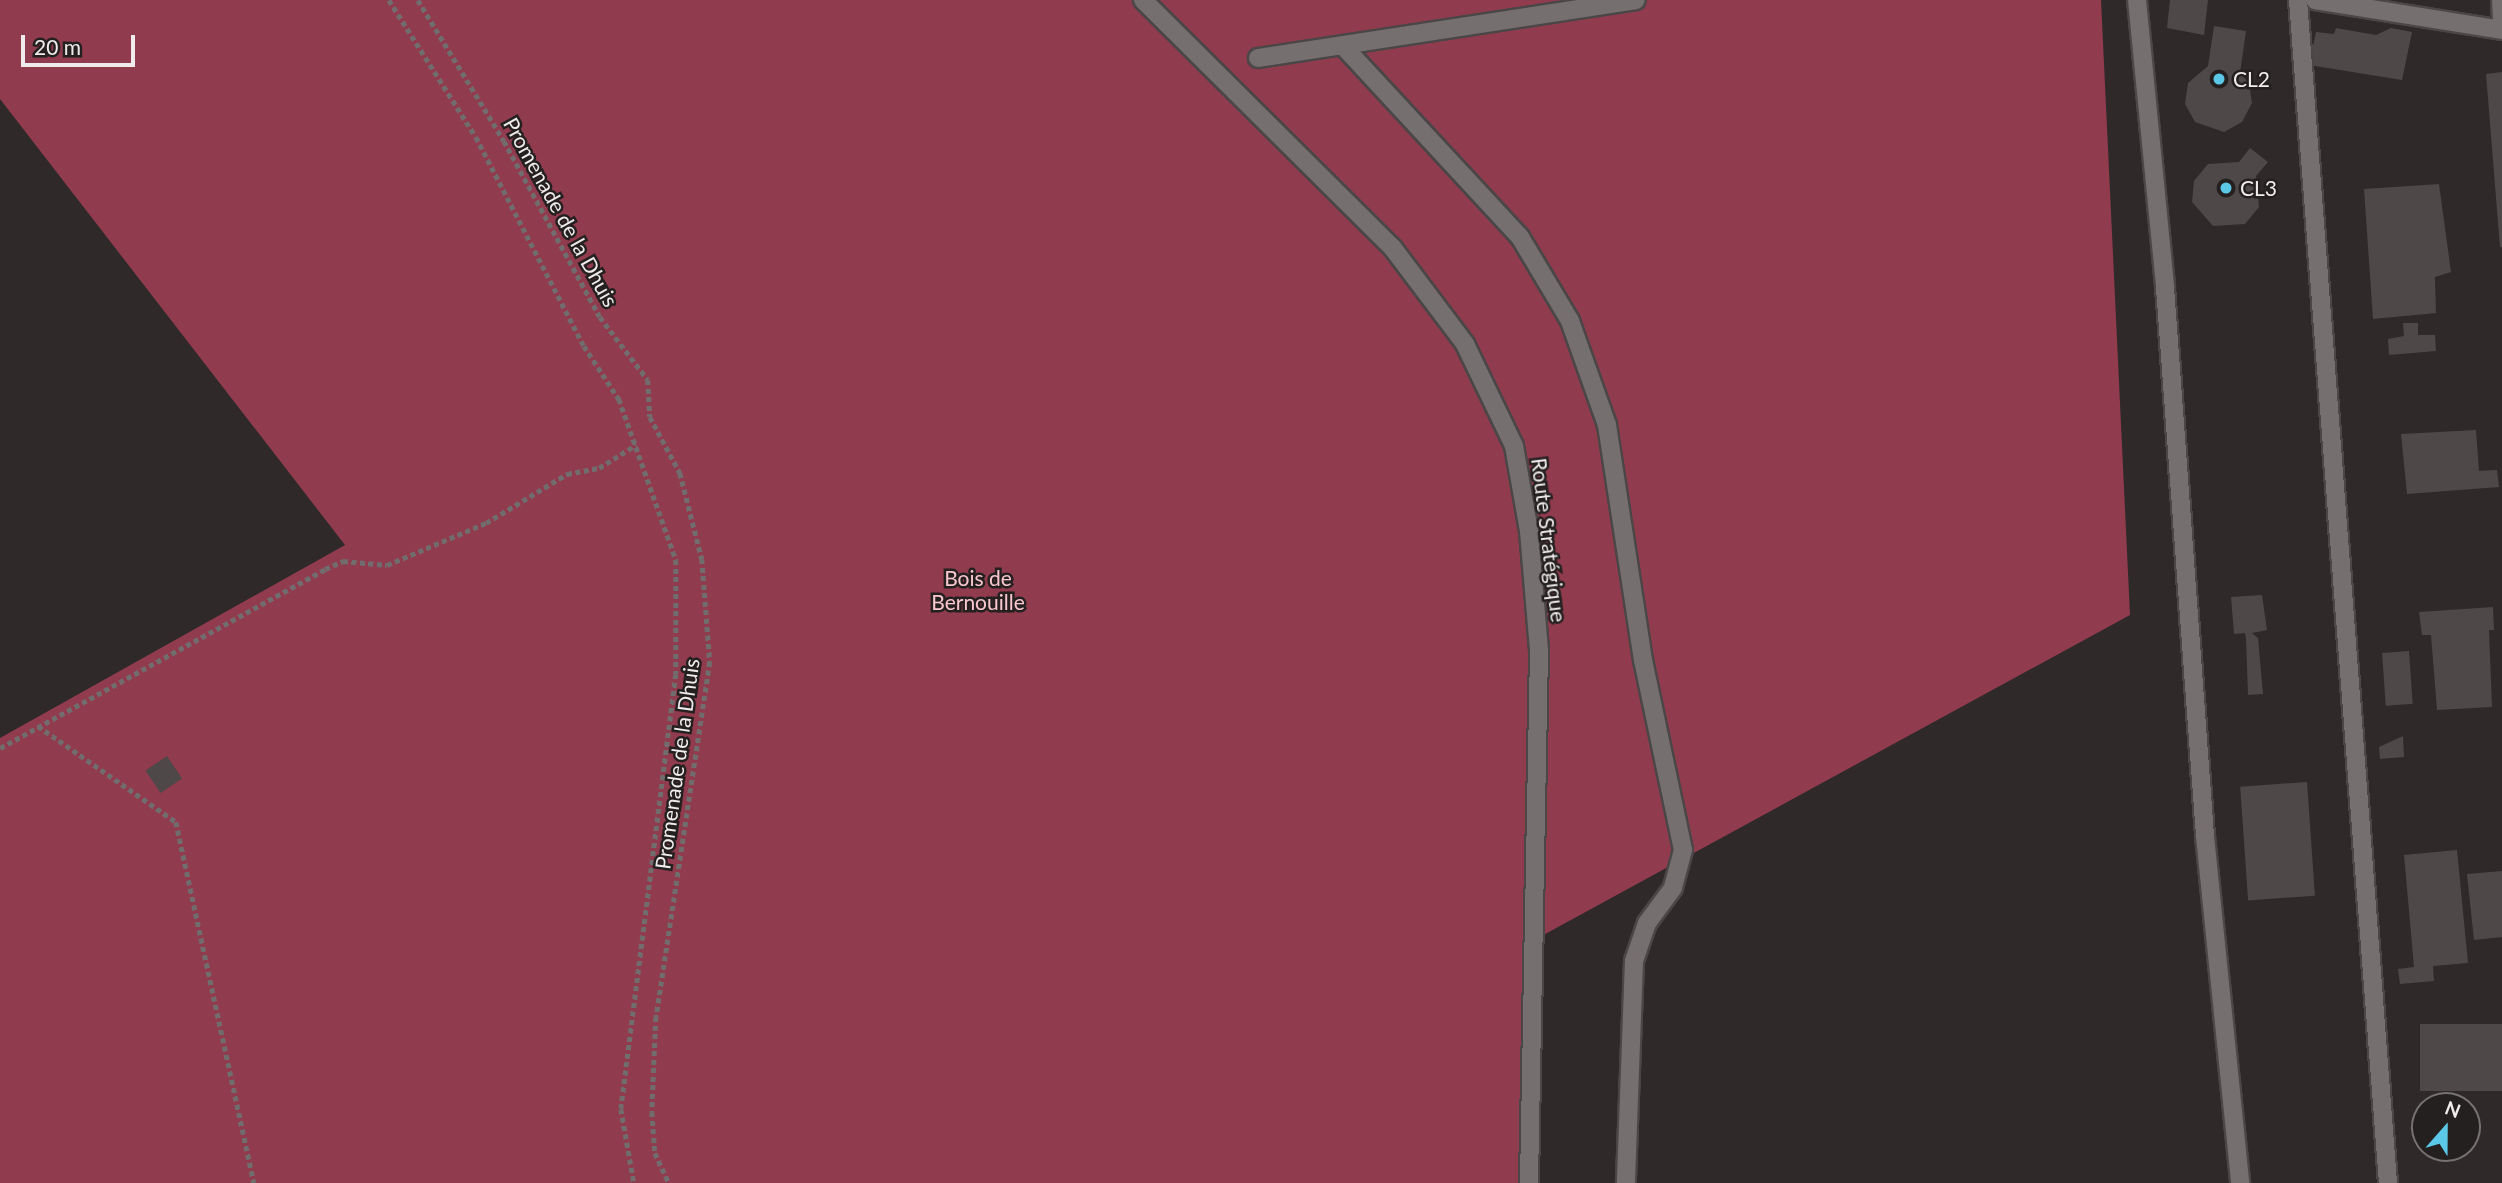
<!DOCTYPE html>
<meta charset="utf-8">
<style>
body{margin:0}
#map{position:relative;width:2502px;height:1183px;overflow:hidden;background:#2f292a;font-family:Lato,sans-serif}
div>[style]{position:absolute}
.forest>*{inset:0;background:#903b4e}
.building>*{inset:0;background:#4e4849;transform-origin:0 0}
.path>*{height:4.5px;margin-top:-2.25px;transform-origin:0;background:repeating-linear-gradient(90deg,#716c6d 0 5px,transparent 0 8.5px)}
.roads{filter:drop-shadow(2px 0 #4b4647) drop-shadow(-2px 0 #4b4647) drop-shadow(0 2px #4b4647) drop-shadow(0 -2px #4b4647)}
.minor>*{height:18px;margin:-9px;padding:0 9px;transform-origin:9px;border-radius:9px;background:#766f70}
.dots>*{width:19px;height:19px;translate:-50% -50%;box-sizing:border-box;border:4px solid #252020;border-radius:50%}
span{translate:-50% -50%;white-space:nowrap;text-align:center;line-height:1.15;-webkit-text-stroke:5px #252020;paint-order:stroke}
.poi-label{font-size:21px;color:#f0eced}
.left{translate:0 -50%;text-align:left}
.street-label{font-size:21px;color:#f0eced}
.park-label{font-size:21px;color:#fac7ce}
.north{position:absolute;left:2411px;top:1092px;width:70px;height:70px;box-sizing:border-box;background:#252020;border:2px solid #767272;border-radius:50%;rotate:21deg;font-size:19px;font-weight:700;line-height:28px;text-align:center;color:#f0eced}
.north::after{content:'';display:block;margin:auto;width:24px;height:32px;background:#5ac8e6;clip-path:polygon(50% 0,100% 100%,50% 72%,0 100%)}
.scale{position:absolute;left:21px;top:35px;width:114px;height:32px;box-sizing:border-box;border:4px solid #f0eced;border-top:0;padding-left:9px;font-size:21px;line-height:24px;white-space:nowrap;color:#f0eced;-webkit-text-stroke:5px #252020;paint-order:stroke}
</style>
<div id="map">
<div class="forest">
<i style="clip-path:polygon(0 0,2101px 0,2130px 615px,1536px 939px,1526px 1183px,0 1183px,0 738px,345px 545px,0 99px)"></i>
</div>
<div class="building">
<i style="clip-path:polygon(2170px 0,2208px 0,2204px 35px,2167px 28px)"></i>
<i style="clip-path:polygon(2214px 26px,2246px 31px,2240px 73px,2249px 83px,2252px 103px,2242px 122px,2224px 132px,2195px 122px,2185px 104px,2188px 83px,2208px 66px)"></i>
<i style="clip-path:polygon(2336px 28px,2376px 35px,2391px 28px,2412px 32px,2402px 80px,2309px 65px,2316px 32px,2334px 34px)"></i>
<i style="clip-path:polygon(2502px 72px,2502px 247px,2500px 247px,2486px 74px)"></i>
<i style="clip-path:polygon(2250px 148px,2268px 162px,2256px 176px,2259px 207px,2245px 224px,2213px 226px,2192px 202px,2194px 181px,2208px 164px,2239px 162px)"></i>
<i style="clip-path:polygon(2439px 184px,2451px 272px,2435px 277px,2436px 313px,2373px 319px,2364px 189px)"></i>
<i style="clip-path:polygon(2403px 323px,2418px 323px,2418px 335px,2435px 335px,2436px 351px,2389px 355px,2388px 339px,2404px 336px)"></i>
<i style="clip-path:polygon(2476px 430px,2479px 471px,2497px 470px,2499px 487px,2407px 494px,2401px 434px)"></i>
<i style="clip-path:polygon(2262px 595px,2267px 630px,2252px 633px,2258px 638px,2263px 694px,2248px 695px,2246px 638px,2245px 633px,2234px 634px,2231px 597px)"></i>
<i style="clip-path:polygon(2493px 607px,2494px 630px,2489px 630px,2492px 707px,2437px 710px,2431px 635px,2422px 635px,2419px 612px)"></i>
<i style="left:2409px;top:651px;width:53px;height:27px;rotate:86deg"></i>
<i style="clip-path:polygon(2403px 736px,2404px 757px,2380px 759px,2379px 747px)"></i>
<i style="left:167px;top:756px;width:27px;height:26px;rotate:56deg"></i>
<i style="left:2307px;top:782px;width:114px;height:67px;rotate:86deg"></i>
<i style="clip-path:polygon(2457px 850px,2468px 963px,2433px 966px,2434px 981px,2400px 984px,2398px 969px,2414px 967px,2404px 855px)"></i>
<i style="clip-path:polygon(2502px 871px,2502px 937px,2474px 940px,2467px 874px)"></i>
<i style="left:2502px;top:1024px;width:67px;height:82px;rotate:90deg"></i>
<i style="clip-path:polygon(2425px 1118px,2425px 1139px,2420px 1139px,2419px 1119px)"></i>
</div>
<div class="path">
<i style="left:389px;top:0;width:162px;rotate:57.6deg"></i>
<i style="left:476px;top:137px;width:235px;rotate:62.7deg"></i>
<i style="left:584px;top:346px;width:64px;rotate:56.6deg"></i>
<i style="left:619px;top:399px;width:171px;rotate:70.5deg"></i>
<i style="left:676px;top:560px;width:114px;rotate:90deg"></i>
<i style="left:676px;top:674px;width:438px;rotate:97.2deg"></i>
<i style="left:621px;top:1109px;width:75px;rotate:80deg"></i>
<i style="left:418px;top:0;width:165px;rotate:58.6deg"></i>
<i style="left:504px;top:141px;width:200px;rotate:61.4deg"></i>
<i style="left:600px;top:317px;width:79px;rotate:52.7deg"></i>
<i style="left:648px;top:380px;width:37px;rotate:87deg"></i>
<i style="left:650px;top:417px;width:64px;rotate:61.8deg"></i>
<i style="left:680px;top:473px;width:89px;rotate:75.7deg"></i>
<i style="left:702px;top:559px;width:103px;rotate:85.6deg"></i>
<i style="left:710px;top:662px;width:359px;rotate:98.6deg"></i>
<i style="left:656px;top:1017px;width:95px;rotate:92.4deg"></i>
<i style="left:652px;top:1112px;width:41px;rotate:85.8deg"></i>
<i style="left:655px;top:1153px;width:33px;rotate:65deg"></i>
<i style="left:38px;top:726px;width:168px;rotate:34.8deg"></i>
<i style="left:176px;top:822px;width:369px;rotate:77.8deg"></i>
<i style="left:0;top:748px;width:371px;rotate:-28.8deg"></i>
<i style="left:325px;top:569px;width:20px;rotate:-24deg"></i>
<i style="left:343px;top:561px;width:44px;rotate:5.2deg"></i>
<i style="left:387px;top:565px;width:108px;rotate:-23deg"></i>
<i style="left:486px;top:523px;width:95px;rotate:-31.2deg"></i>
<i style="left:567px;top:474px;width:33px;rotate:-11deg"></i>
<i style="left:599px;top:468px;width:44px;rotate:-31.9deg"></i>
</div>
<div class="roads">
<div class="minor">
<i style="left:1143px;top:0;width:351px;rotate:44.8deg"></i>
<i style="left:1392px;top:247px;width:121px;rotate:53deg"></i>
<i style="left:1465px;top:344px;width:113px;rotate:64.3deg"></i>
<i style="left:1514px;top:446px;width:86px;rotate:80deg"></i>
<i style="left:1529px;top:531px;width:120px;rotate:85.2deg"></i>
<i style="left:1539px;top:651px;width:532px;rotate:91.08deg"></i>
<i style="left:2137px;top:0;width:288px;rotate:84.4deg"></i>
<i style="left:2165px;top:287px;width:550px;rotate:85.83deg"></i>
<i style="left:2205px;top:836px;width:349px;rotate:84.2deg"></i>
<i style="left:2298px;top:0;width:1186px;rotate:85.65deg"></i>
<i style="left:2315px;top:0;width:189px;rotate:9.1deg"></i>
<i style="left:2501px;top:0;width:21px;rotate:87deg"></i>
<i style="left:1345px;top:48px;width:258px;rotate:47.2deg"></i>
<i style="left:1520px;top:237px;width:98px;rotate:59.2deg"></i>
<i style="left:1570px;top:321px;width:110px;rotate:70.4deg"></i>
<i style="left:1607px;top:425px;width:238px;rotate:81.3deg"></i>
<i style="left:1643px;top:660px;width:194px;rotate:78.1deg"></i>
<i style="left:1683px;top:850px;width:39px;rotate:105deg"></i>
<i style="left:1673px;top:888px;width:44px;rotate:126.6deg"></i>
<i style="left:1647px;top:923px;width:40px;rotate:108.9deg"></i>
<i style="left:1634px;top:961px;width:222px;rotate:92.1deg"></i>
<i style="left:1258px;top:58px;width:382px;rotate:-8.7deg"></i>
</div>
</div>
<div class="dots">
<i style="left:2219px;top:79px;background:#5ac8e6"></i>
<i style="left:2226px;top:188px;background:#5ac8e6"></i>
</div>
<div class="poi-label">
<span class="left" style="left:2233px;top:79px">CL2</span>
<span class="left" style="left:2240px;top:188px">CL3</span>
</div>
<div class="street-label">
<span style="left:561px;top:212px;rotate:61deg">Promenade de la Dhuis</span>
<span style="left:1549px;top:540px;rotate:83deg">Route Stratégique</span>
<span style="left:677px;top:764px;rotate:-82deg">Promenade de la Dhuis</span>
</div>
<div class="park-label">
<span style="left:978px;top:590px">Bois de<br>Bernouille</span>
</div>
<div class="north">N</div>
<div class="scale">20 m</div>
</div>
